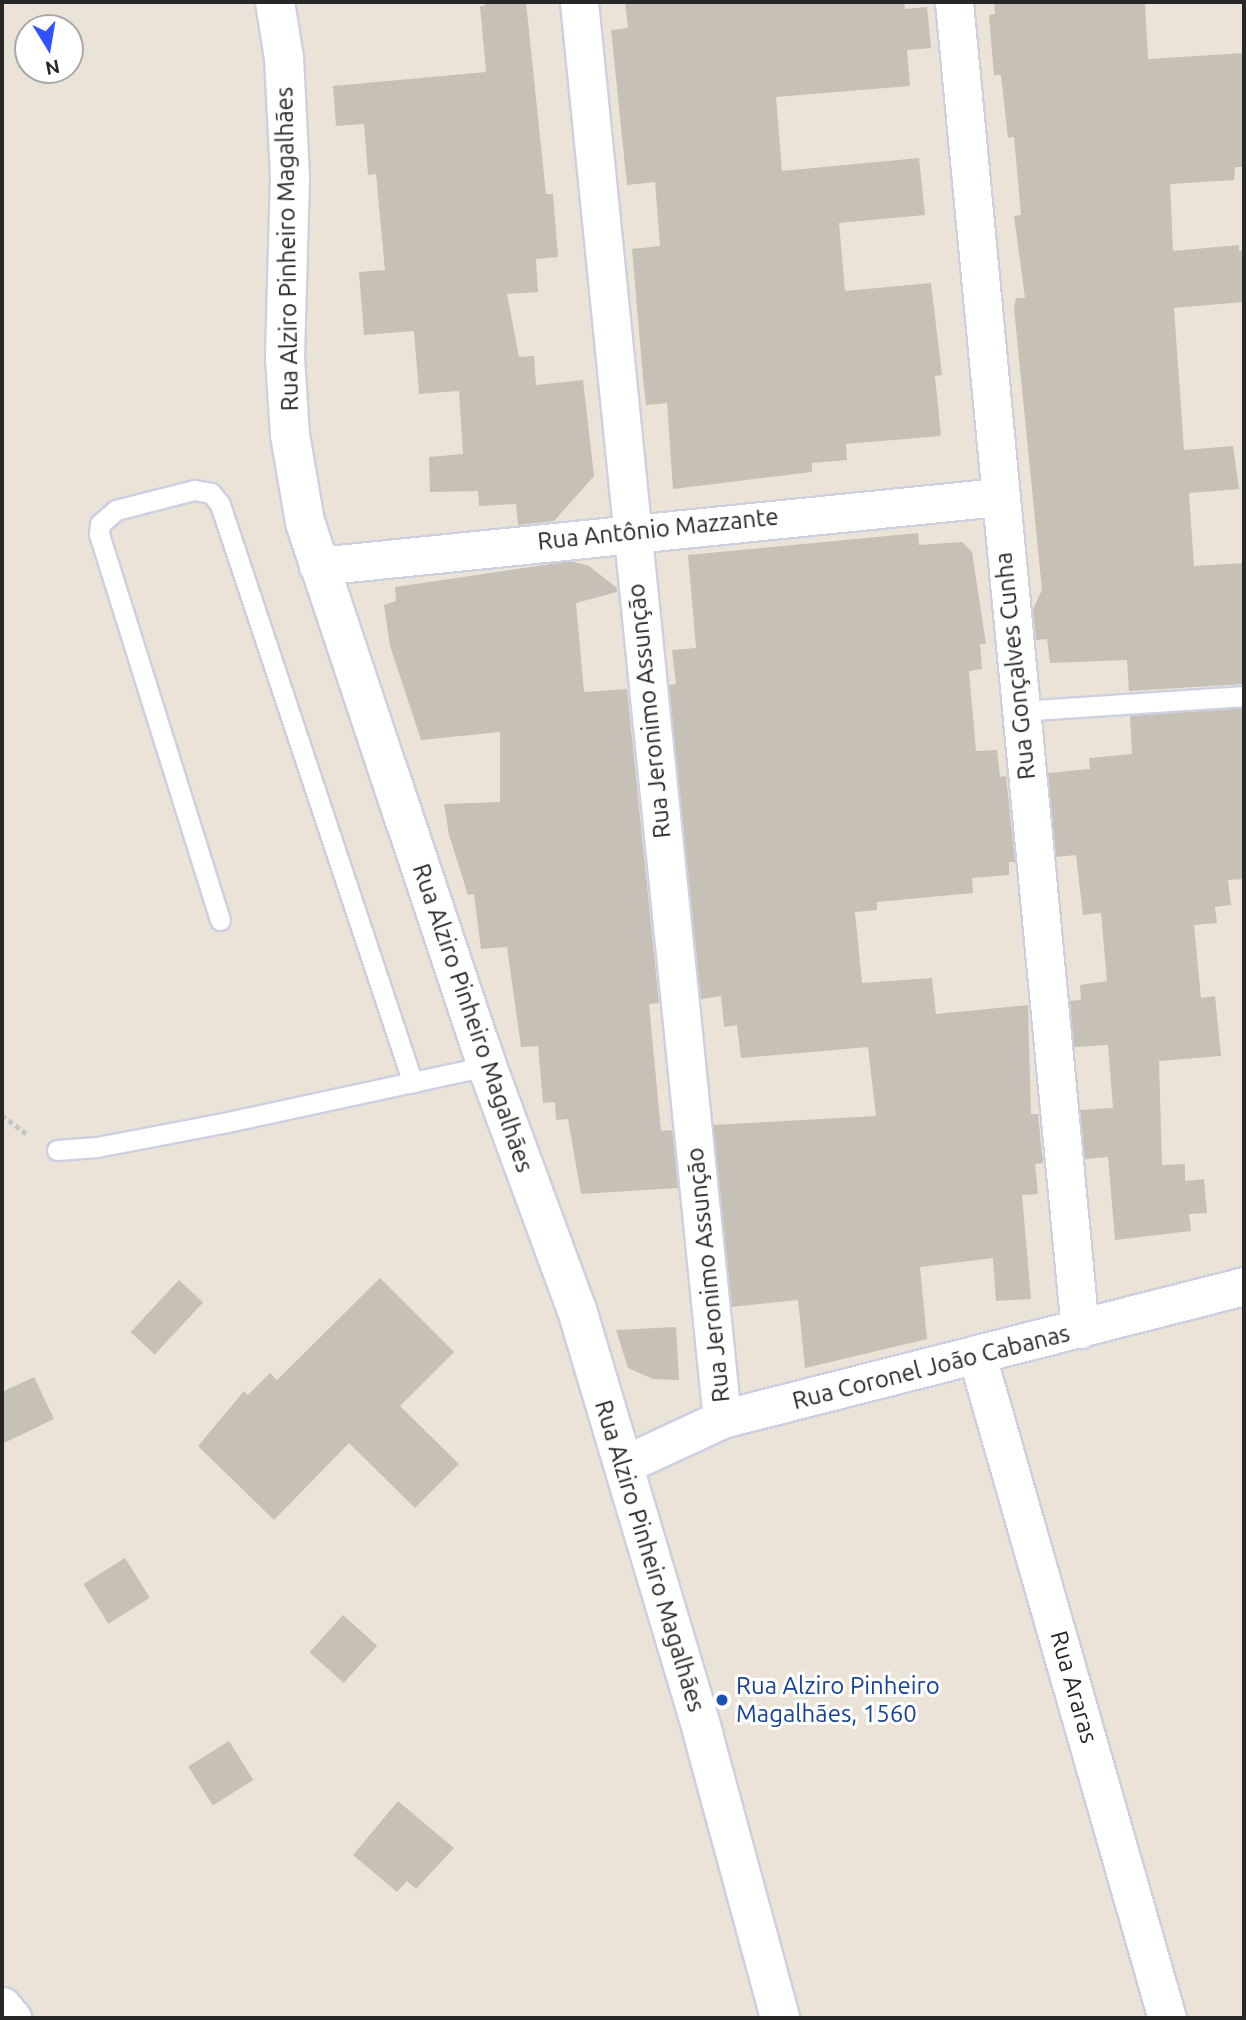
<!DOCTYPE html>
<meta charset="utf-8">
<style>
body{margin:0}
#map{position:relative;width:1246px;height:2020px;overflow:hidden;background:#ebe3d7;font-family:Ubuntu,sans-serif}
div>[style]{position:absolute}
.building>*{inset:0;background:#c6c0b7;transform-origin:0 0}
.path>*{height:4.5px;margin-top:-2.25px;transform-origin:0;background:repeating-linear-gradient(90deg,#c7c7c7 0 5px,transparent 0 8.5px)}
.roads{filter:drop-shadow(2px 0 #ccd0e1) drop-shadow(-2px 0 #ccd0e1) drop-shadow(0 2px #ccd0e1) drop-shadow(0 -2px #ccd0e1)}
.lane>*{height:19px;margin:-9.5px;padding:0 9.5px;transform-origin:9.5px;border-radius:9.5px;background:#fff}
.street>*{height:37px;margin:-18.5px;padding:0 18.5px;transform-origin:18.5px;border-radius:18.5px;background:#fff}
.secondary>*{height:38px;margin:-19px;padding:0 19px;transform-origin:19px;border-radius:19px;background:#fff}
.dots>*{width:19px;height:19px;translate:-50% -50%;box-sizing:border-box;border:4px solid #fff;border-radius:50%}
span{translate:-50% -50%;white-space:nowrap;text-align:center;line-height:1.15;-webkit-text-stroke:6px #fff;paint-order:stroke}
.street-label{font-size:24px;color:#272727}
.transit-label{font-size:24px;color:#164399}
.left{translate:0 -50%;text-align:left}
.frame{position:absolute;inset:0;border:4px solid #272727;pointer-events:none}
.north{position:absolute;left:14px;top:14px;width:70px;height:70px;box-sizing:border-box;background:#fff;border:2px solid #a9a9a9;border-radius:50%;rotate:169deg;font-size:19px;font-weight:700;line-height:28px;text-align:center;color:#272727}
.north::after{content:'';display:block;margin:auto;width:24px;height:32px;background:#3052ff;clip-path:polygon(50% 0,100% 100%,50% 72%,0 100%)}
</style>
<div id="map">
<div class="building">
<i style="clip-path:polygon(484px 2px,526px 2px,546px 194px,553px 194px,558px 257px,536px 259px,538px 292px,507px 294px,519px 357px,534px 356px,536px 385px,583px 380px,594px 476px,554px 521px,518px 525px,516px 504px,479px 506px,478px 491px,430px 492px,429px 457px,463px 454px,459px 391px,419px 394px,414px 331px,364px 335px,359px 272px,385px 270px,376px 174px,368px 175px,364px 124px,336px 126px,333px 86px,486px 72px,480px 6px,485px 6px)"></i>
<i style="clip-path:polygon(625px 2px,904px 2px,905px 9px,927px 7px,931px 48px,907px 50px,910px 86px,776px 97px,782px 171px,919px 158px,925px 215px,839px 223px,845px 291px,931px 283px,942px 375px,935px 376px,941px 436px,846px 444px,847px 460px,812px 463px,812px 472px,673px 489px,667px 403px,646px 405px,643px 378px,632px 249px,660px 246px,655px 182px,627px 185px,611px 30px,628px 28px)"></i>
<i style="clip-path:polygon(994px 2px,1145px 2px,1148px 59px,1244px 53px,1244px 167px,1235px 167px,1234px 180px,1170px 184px,1173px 251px,1239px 245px,1239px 251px,1244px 250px,1244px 302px,1174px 308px,1184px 450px,1233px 446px,1239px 489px,1189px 493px,1194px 566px,1244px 563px,1244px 684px,1129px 691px,1127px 660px,1050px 663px,1047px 639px,1036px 640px,1033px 609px,1042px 590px,1014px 308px,1016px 298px,1025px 298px,1014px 216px,1021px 215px,1014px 137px,1008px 138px,1001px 75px,994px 75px,989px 15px,995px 14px)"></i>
<i style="clip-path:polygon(918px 533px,919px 545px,962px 542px,972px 552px,986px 644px,980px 644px,982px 669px,969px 671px,976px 751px,997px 750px,1000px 777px,1006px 776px,1015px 862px,1009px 862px,1009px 875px,972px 878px,973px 893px,877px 902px,877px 910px,855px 912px,862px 983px,932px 978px,936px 1014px,1028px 1005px,1031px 1114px,1038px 1114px,1043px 1163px,1035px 1164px,1038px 1194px,1022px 1195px,1031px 1299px,996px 1301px,993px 1258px,920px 1267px,927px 1339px,805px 1368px,798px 1300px,732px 1307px,713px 1125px,876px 1116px,868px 1047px,741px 1058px,737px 1025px,724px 1027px,721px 996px,701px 999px,669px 685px,676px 684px,672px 650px,696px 648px,688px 555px)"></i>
<i style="clip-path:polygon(571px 561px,589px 566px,617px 588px,617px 592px,576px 603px,584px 692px,627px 689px,659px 1003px,649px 1004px,661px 1131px,672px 1130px,678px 1188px,581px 1194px,568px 1119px,556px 1120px,555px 1102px,543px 1103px,538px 1046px,521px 1047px,507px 947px,481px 949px,474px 894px,468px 895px,449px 835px,444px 804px,500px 802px,500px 732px,421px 740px,390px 646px,384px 605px,396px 601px,395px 587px)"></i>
<i style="clip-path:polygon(1244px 708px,1244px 879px,1228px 880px,1231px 905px,1215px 907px,1217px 923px,1194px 925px,1201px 998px,1215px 996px,1221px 1056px,1159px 1061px,1162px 1165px,1185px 1164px,1185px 1181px,1204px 1179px,1207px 1213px,1189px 1214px,1191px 1231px,1115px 1240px,1108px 1157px,1085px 1159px,1080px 1110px,1113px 1108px,1108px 1045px,1074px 1047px,1070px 1001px,1081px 1000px,1080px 985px,1107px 981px,1101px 913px,1083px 915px,1076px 855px,1056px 857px,1048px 773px,1090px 769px,1089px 758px,1132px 754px,1130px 716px)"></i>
<i style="clip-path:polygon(380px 1278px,454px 1352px,400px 1406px,459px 1464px,415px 1508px,349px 1443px,274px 1520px,198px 1446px,244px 1391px,248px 1395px,270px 1373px,277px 1380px)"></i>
<i style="left:179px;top:1280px;width:33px;height:71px;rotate:43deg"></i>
<i style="clip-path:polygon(676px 1327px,679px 1380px,653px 1379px,628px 1368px,616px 1330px)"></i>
<i style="clip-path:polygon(34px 1377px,54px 1419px,2px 1444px,2px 1392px)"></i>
<i style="left:125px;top:1558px;width:47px;height:49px;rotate:58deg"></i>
<i style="left:343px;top:1615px;width:46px;height:50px;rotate:42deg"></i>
<i style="left:229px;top:1741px;width:46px;height:48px;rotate:58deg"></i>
<i style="clip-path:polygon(398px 1801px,454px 1848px,416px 1889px,407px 1881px,397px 1892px,353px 1855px)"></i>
</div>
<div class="path">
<i style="left:2px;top:1115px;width:34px;rotate:37deg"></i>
</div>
<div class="roads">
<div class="lane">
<i style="left:1019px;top:711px;width:225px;rotate:-3.8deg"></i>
<i style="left:220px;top:920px;width:404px;rotate:-107.4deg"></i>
<i style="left:99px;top:535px;width:11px;rotate:-85deg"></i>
<i style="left:100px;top:524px;width:21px;rotate:-41deg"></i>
<i style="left:116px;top:510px;width:81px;rotate:-14.4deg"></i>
<i style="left:194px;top:490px;width:17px;rotate:10deg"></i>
<i style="left:211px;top:493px;width:14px;rotate:51deg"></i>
<i style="left:220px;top:504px;width:610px;rotate:71.57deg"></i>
<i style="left:57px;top:1150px;width:40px;rotate:-4.3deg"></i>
<i style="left:97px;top:1147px;width:128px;rotate:-10.8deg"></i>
<i style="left:223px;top:1123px;width:270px;rotate:-12.2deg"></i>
</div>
<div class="street">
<i style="left:579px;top:2px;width:1424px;rotate:84.24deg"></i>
<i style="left:954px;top:2px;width:1333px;rotate:84.58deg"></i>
<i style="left:318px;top:566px;width:683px;rotate:-5.79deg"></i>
<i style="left:977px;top:1356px;width:689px;rotate:73.99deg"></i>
<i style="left:623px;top:1465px;width:109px;rotate:-24.9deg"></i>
<i style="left:722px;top:1419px;width:539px;rotate:-14.29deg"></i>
<i style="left:2px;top:2006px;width:16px;rotate:50deg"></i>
</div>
<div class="secondary">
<i style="left:275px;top:2px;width:57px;rotate:80.9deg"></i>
<i style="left:284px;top:58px;width:119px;rotate:87.1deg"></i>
<i style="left:290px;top:177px;width:181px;rotate:91.6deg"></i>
<i style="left:285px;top:358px;width:77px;rotate:86.3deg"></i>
<i style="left:290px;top:435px;width:88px;rotate:80.2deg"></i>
<i style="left:305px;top:522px;width:574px;rotate:71.5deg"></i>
<i style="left:487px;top:1066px;width:260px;rotate:69.8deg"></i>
<i style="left:577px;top:1310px;width:442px;rotate:73.4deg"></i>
<i style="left:703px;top:1734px;width:294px;rotate:74.8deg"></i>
</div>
</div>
<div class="dots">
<i style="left:722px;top:1700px;background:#1a4fb4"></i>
</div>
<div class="street-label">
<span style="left:287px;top:249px;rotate:-91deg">Rua Alziro Pinheiro Magalhães</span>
<span style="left:658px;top:529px;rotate:-6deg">Rua Antônio Mazzante</span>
<span style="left:1015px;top:666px;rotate:-96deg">Rua Gonçalves Cunha</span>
<span style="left:649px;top:711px;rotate:-96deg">Rua Jeronimo Assunção</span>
<span style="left:473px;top:1018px;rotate:71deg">Rua Alziro Pinheiro Magalhães</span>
<span style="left:708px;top:1275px;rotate:-96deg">Rua Jeronimo Assunção</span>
<span style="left:931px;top:1367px;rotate:-14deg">Rua Coronel João Cabanas</span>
<span style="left:650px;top:1556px;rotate:73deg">Rua Alziro Pinheiro Magalhães</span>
<span style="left:1074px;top:1687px;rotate:74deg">Rua Araras</span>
</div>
<div class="transit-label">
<span class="left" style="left:736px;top:1700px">Rua Alziro Pinheiro<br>Magalhães, 1560</span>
</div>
<div class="frame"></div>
<div class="north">N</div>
</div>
